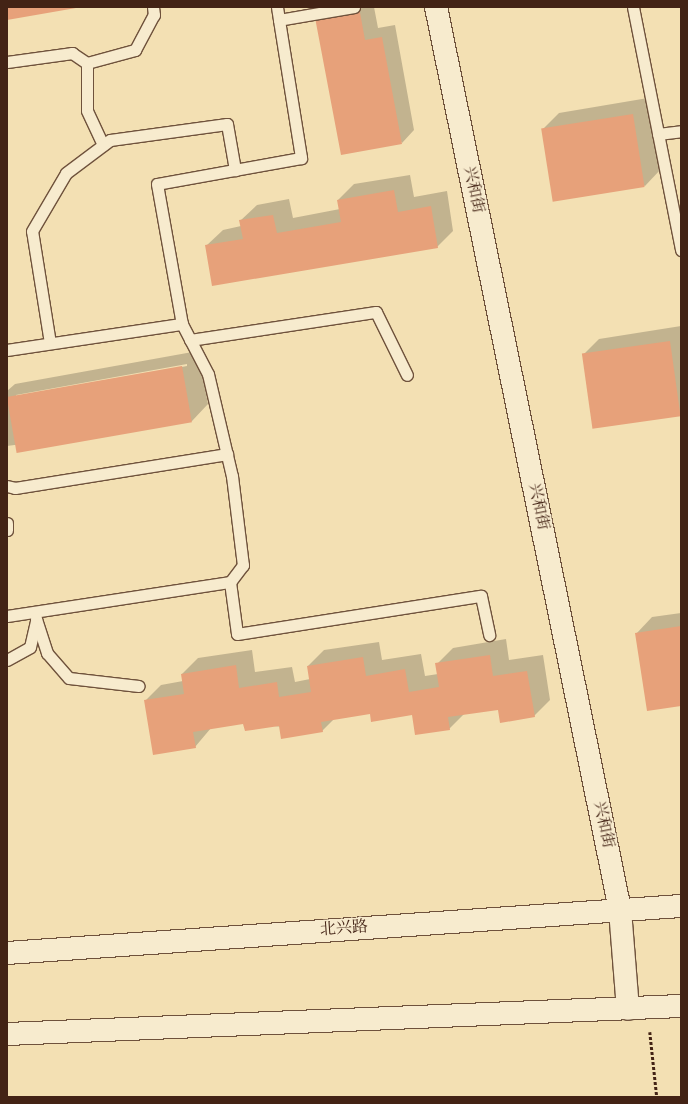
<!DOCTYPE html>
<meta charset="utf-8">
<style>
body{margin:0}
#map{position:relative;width:688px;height:1104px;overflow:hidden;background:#f3e0b3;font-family:Vollkorn,"Noto Serif SC",serif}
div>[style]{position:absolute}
.shadow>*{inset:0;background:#0003}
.building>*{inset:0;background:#e7a17a;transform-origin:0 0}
.path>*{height:2.5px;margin-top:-1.25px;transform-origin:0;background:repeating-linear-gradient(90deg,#432315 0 3px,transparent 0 5px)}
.roads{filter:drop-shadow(1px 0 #6f523c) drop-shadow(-1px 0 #6f523c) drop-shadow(0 1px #6f523c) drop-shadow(0 -1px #6f523c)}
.service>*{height:11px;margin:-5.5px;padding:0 5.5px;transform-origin:5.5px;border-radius:5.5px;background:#f7ebce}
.tertiary>*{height:22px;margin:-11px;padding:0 11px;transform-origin:11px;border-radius:11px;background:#f7ebce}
.secondary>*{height:22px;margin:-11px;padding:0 11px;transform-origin:11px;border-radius:11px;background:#f7ebce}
span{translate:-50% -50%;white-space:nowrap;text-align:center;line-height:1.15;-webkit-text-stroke:3px #f7ebce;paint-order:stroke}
.street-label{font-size:16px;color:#432315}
.frame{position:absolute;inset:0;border:8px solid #432315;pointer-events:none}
</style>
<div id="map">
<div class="shadow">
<i style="clip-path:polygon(314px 7px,374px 7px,378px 28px,395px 25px,414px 130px,402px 143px)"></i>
<i style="clip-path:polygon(648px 98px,661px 169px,645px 186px,542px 130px,559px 113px)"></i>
<i style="clip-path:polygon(410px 175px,414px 197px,447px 191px,453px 231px,437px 247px,206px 246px,223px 230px,241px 226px,240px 221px,257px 205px,289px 199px,293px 218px,340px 209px,338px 200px,354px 184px)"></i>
<i style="clip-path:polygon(681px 326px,681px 415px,583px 355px,599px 339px)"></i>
<i style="clip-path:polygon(evenodd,198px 351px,208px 404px,192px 421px,7px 446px,7px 391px,15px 384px,198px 351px,187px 364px,187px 366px,16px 397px,16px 395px,187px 364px)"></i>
<i style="clip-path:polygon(681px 613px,681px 705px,636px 634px,652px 617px)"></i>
<i style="clip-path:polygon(506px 639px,509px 660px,543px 655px,550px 700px,534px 716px,499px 708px,464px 714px,449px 729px,412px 714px,370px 713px,334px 719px,322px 731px,244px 723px,211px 728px,195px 747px,145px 701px,161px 685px,183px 681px,182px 674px,198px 658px,252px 650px,255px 672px,292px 667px,295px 682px,310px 679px,308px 666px,324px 650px,379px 642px,382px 660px,421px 654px,425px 676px,438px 674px,437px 664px,453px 648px)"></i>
</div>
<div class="building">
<i style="clip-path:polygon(7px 7px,76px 7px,76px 8px,7px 20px)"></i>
<i style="clip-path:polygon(313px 7px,359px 7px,365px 40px,382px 37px,402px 144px,341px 155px)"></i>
<i style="left:633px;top:114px;width:74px;height:93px;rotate:81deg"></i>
<i style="clip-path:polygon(394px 190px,398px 212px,431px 206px,438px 248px,212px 286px,205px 245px,243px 239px,239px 220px,273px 215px,277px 233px,341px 222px,337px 200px)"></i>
<i style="left:670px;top:341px;width:76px;height:89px;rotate:82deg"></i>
<i style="left:182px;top:366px;width:57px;height:178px;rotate:80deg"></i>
<i style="clip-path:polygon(681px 626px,681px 706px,647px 711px,635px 633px)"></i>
<i style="clip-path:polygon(490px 655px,493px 676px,527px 671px,535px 717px,500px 723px,498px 710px,448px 717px,450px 730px,415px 735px,412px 715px,371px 722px,370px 714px,321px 722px,323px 732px,281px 739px,279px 726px,245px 731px,243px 724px,193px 732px,196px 748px,153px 755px,144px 700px,184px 694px,181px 674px,236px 665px,239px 688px,277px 682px,279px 697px,311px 692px,307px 666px,363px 657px,366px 676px,405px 669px,409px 692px,439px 687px,435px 663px)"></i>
</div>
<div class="path">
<i style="left:650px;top:1032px;width:65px;rotate:83.9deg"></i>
</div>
<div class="roads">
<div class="service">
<i style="left:277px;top:7px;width:13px;rotate:81deg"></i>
<i style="left:354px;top:7px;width:76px;rotate:170.2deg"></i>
<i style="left:279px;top:20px;width:140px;rotate:80.9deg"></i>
<i style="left:301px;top:158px;width:146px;rotate:169.8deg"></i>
<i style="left:157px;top:184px;width:142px;rotate:79.9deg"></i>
<i style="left:182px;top:324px;width:56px;rotate:62.5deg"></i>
<i style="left:208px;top:374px;width:105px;rotate:76.8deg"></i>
<i style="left:232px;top:476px;width:90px;rotate:83deg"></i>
<i style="left:243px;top:565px;width:21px;rotate:127deg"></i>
<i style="left:230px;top:582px;width:52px;rotate:82.3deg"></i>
<i style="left:237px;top:634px;width:247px;rotate:-8.9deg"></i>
<i style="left:481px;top:596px;width:40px;rotate:78deg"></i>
<i style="left:633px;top:7px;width:248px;rotate:78.8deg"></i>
<i style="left:7px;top:62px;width:66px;rotate:-7.9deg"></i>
<i style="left:72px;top:53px;width:18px;rotate:34deg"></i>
<i style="left:658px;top:134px;width:23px;rotate:-7deg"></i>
<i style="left:103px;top:145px;width:38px;rotate:-115deg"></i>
<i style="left:87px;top:110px;width:47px;rotate:-90deg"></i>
<i style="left:87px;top:63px;width:50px;rotate:-15.2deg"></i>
<i style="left:135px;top:50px;width:40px;rotate:-62deg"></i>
<i style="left:154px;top:15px;width:8px;rotate:-97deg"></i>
<i style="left:190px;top:340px;width:188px;rotate:-8.6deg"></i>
<i style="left:376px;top:312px;width:70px;rotate:63.8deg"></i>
<i style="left:50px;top:343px;width:113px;rotate:-99.1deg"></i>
<i style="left:32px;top:231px;width:67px;rotate:-59.6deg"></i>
<i style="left:66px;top:173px;width:55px;rotate:-36.9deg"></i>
<i style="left:110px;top:140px;width:118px;rotate:-7.8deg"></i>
<i style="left:227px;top:124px;width:47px;rotate:80.1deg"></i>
<i style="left:7px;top:350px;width:177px;rotate:-8.5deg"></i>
<i style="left:7px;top:486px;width:8px;rotate:14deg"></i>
<i style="left:15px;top:488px;width:215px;rotate:-9.1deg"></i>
<i style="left:7px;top:523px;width:7px;rotate:90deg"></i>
<i style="left:7px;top:616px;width:226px;rotate:-8.7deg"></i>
<i style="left:36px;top:619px;width:36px;rotate:72deg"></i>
<i style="left:47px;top:653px;width:33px;rotate:49deg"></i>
<i style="left:69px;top:678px;width:70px;rotate:6.5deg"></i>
<i style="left:7px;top:660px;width:26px;rotate:-29deg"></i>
<i style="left:30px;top:647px;width:28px;rotate:-77deg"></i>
</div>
<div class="tertiary">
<i style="left:436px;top:7px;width:922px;rotate:78.48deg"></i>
<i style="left:620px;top:910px;width:99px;rotate:85.4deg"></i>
</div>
<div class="secondary">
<i style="left:7px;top:953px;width:676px;rotate:-3.99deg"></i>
<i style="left:7px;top:1034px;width:675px;rotate:-2.38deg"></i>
</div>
</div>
<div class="street-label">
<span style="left:473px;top:190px;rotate:78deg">兴和街</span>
<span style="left:538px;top:507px;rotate:78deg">兴和街</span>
<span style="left:603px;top:825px;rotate:78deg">兴和街</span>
<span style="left:344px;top:929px;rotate:-4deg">北兴路</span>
</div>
<div class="frame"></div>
</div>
